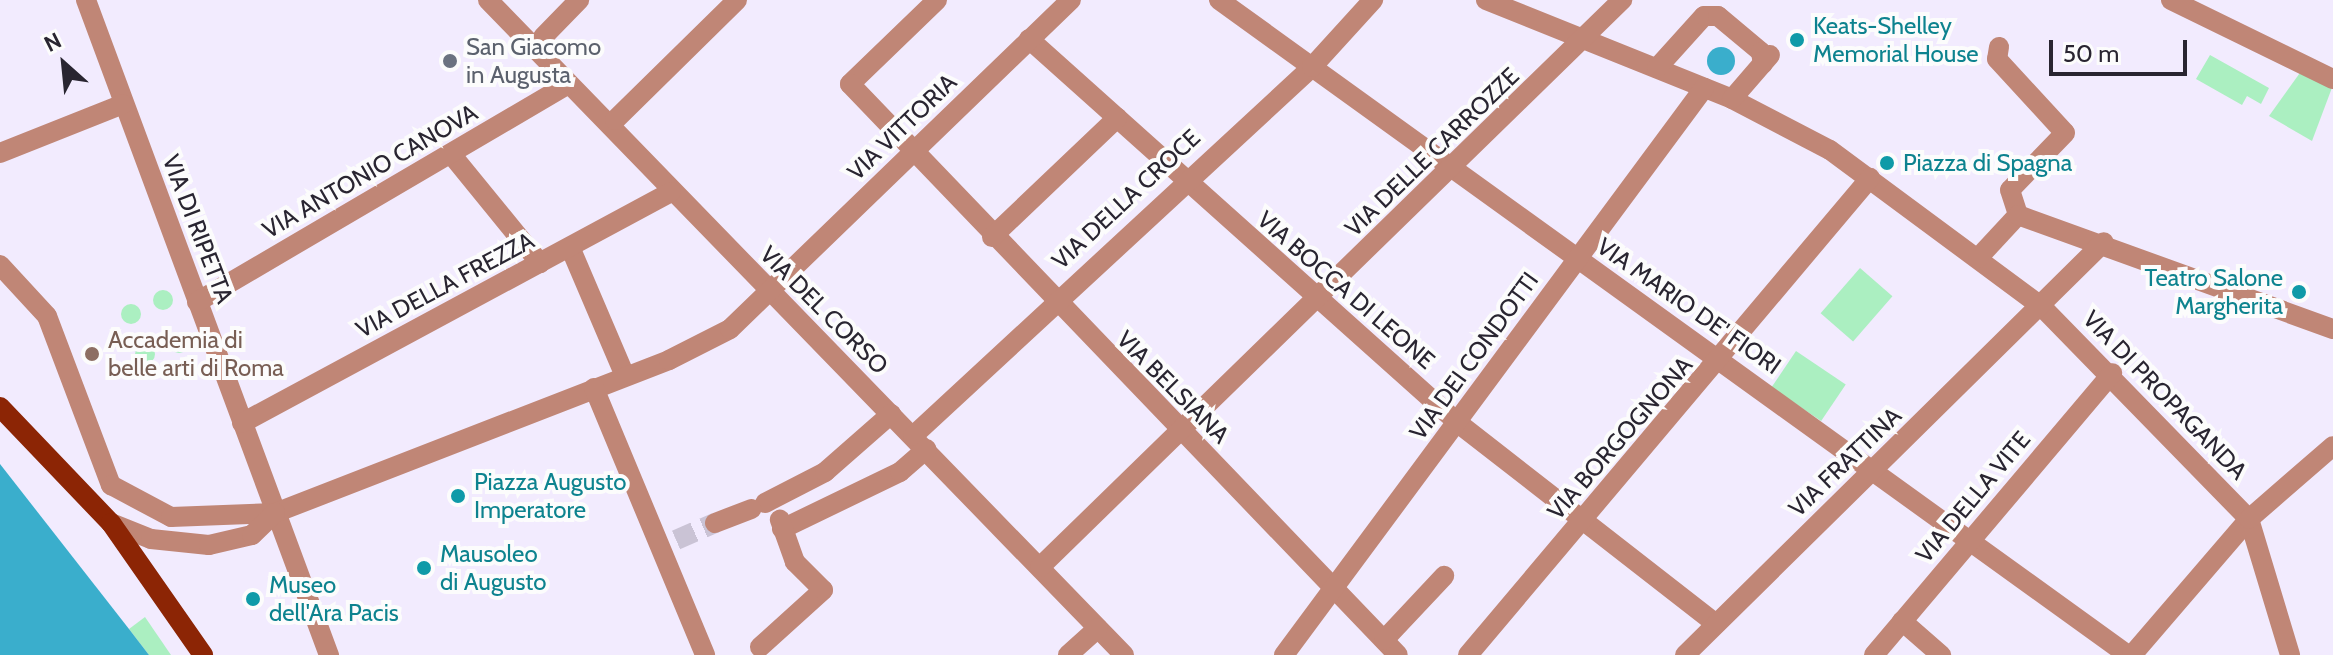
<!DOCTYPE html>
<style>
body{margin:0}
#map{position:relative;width:2333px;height:655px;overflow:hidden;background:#f2ebfe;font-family:Cabin,sans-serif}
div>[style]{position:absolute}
.green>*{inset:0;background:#abefc1;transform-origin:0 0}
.round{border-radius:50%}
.water>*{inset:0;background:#3aaecc}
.street-tunnel>*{height:20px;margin-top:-10px;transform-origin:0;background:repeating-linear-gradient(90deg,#cac3d5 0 20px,transparent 0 30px)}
.street>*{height:20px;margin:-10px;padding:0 10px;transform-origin:10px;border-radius:10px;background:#c08676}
.primary>*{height:20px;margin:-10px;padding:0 10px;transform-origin:10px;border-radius:10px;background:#8c2505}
.dots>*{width:22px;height:22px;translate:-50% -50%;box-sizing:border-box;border:4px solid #fcfcfc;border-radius:50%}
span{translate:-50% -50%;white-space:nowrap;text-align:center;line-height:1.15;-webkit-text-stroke:8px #fcfcfc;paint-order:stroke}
.culture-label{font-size:24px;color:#0d838f}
.left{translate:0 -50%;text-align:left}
.right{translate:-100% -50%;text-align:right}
.worship-label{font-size:24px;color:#5b616d}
.street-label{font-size:24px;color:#292531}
.education-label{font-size:24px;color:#785e54}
.north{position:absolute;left:24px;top:24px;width:80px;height:80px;-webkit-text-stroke:6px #fcfcfc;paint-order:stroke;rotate:333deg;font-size:22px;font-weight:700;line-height:32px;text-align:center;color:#292531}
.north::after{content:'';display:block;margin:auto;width:28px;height:36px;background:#292531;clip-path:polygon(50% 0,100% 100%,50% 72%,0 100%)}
.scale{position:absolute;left:2049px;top:40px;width:138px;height:36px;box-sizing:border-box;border:4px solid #292531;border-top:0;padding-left:10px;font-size:24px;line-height:28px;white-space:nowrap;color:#292531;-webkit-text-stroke:6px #fcfcfc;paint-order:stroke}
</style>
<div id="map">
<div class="green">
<i style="clip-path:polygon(2210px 55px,2269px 88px,2261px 104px,2247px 96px,2242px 105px,2196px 79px)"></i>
<i style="clip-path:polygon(2302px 70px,2333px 85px,2312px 141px,2269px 116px)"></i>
<i style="left:1860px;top:268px;width:43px;height:60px;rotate:41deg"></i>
<i class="round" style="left:153px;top:290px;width:20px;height:20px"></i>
<i class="round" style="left:121px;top:304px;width:20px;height:20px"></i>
<i class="round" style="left:169px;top:333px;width:20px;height:20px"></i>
<i class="round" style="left:135px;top:344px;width:20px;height:20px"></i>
<i style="left:1796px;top:351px;width:60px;height:44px;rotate:34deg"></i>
<i style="clip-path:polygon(145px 617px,171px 655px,149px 655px,129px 629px)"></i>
</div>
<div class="water">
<i class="round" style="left:1707px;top:47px;width:28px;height:28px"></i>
<i style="clip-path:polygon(0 464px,129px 629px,149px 655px,0 655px)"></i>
</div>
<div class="street-tunnel">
<i style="left:676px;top:540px;width:43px;rotate:-23.6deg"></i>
</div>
<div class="street">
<i style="left:86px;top:0;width:699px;rotate:69.65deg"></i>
<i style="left:488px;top:0;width:913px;rotate:45.84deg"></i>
<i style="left:937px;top:0;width:121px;rotate:136deg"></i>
<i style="left:850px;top:84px;width:791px;rotate:46.18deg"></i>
<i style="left:1219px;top:0;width:1120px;rotate:35.78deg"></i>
<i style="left:1486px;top:0;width:265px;rotate:21.9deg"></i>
<i style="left:1732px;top:99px;width:110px;rotate:27.5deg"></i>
<i style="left:1830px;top:150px;width:264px;rotate:36.5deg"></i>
<i style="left:2042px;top:307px;width:296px;rotate:45.7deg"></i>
<i style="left:2249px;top:519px;width:142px;rotate:73.2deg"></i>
<i style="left:2171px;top:0;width:180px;rotate:26deg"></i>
<i style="left:543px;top:37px;width:52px;rotate:-45.8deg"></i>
<i style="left:1029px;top:39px;width:576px;rotate:41.83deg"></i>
<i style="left:1458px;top:423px;width:327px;rotate:37.9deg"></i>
<i style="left:1999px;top:47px;width:12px;rotate:99deg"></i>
<i style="left:1997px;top:59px;width:100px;rotate:47.4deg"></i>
<i style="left:2065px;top:133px;width:79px;rotate:134deg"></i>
<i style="left:2010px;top:190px;width:26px;rotate:72deg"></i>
<i style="left:1657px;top:68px;width:70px;rotate:-47.9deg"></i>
<i style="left:1704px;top:16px;width:14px"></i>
<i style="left:1718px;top:16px;width:56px;rotate:39.9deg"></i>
<i style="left:1761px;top:52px;width:12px;rotate:81deg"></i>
<i style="left:1732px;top:99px;width:58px;rotate:-49.2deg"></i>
<i style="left:615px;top:120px;width:171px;rotate:-44.5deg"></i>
<i style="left:0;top:153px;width:132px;rotate:-21.7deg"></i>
<i style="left:451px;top:154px;width:141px;rotate:50.8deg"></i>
<i style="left:992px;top:237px;width:173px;rotate:-43.6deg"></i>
<i style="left:570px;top:247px;width:140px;rotate:66.9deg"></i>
<i style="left:1978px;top:258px;width:59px;rotate:-47.1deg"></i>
<i style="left:2018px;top:215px;width:335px;rotate:19.9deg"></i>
<i style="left:0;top:265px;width:69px;rotate:47.3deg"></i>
<i style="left:47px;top:316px;width:181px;rotate:69.3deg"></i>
<i style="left:111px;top:485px;width:68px;rotate:28.1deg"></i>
<i style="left:171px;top:517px;width:104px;rotate:-2.2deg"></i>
<i style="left:275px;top:513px;width:423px;rotate:-21.2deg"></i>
<i style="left:669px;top:360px;width:68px;rotate:-26.9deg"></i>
<i style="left:730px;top:329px;width:474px;rotate:-44deg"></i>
<i style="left:197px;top:302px;width:431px;rotate:-30.4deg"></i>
<i style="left:594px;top:388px;width:289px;rotate:67.4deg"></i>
<i style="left:242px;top:423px;width:487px;rotate:-28.3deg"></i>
<i style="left:913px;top:436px;width:543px;rotate:-42.76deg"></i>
<i style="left:1312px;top:67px;width:91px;rotate:-47.7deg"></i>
<i style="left:765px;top:503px;width:68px;rotate:-27.3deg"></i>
<i style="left:825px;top:472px;width:88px;rotate:-41.3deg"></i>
<i style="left:111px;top:523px;width:43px;rotate:21.8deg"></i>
<i style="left:151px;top:539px;width:58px;rotate:5.9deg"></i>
<i style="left:209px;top:545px;width:44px;rotate:-13.1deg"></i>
<i style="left:252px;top:535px;width:32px;rotate:-44deg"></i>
<i style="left:715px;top:523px;width:39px;rotate:-21deg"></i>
<i style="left:782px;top:529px;width:131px;rotate:-25.8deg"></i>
<i style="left:900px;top:472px;width:35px;rotate:-41deg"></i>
<i style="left:1040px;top:567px;width:813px;rotate:-44.25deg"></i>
<i style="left:1902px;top:621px;width:52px;rotate:41.1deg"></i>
<i style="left:1384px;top:640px;width:88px;rotate:-46.8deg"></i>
<i style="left:760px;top:647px;width:85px;rotate:-42.1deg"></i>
<i style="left:823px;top:590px;width:40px;rotate:-135deg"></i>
<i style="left:795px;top:562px;width:45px;rotate:-109.7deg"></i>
<i style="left:1068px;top:655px;width:40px;rotate:-42deg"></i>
<i style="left:1284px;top:655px;width:706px;rotate:-53.47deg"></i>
<i style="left:1468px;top:655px;width:624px;rotate:-49.88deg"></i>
<i style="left:1685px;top:655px;width:588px;rotate:-44.59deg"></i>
<i style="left:1874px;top:655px;width:369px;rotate:-49.8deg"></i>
<i style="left:2132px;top:655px;width:179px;rotate:-49.3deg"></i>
<i style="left:2249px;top:519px;width:111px;rotate:-41deg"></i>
</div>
<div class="primary">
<i style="left:0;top:407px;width:161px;rotate:46.3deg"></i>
<i style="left:111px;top:523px;width:161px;rotate:55.1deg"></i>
</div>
<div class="dots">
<i style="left:1797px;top:40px;background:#0f9aa8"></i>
<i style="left:450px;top:61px;background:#6b7280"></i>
<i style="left:1887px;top:163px;background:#0f9aa8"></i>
<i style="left:2299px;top:292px;background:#0f9aa8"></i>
<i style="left:92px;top:354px;background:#8d6e63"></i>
<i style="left:458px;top:496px;background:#0f9aa8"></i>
<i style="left:424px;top:568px;background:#0f9aa8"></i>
<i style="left:253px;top:599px;background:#0f9aa8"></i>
</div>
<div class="culture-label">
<span class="left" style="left:1813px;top:40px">Keats-Shelley<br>Memorial House</span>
<span class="left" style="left:1903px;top:163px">Piazza di Spagna</span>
<span class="right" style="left:2283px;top:292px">Teatro Salone<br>Margherita</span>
<span class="left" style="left:474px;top:496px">Piazza Augusto<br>Imperatore</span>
<span class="left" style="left:440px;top:568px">Mausoleo<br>di Augusto</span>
<span class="left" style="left:269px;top:599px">Museo<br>dell'Ara Pacis</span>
</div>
<div class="worship-label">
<span class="left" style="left:466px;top:61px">San Giacomo<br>in Augusta</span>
</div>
<div class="street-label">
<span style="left:902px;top:127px;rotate:-44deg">VIA VITTORIA</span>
<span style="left:1432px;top:152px;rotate:-44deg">VIA DELLE CARROZZE</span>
<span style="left:370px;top:171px;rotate:-30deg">VIA ANTONIO CANOVA</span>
<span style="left:1126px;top:199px;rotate:-43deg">VIA DELLA CROCE</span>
<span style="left:198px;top:229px;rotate:69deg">VIA DI RIPETTA</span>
<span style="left:445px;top:285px;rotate:-28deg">VIA DELLA FREZZA</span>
<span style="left:1346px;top:290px;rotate:41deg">VIA BOCCA DI LEONE</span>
<span style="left:1689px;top:306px;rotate:35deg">VIA MARIO DE' FIORI</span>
<span style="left:824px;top:310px;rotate:45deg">VIA DEL CORSO</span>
<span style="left:1474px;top:356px;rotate:-54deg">VIA DEI CONDOTTI</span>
<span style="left:1173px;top:387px;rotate:45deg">VIA BELSIANA</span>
<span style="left:2165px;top:395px;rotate:46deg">VIA DI PROPAGANDA</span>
<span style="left:1620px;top:438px;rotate:-49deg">VIA BORGOGNONA</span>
<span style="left:1845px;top:462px;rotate:-44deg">VIA FRATTINA</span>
<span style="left:1973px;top:497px;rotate:-50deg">VIA DELLA VITE</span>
</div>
<div class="education-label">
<span class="left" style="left:108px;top:354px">Accademia di<br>belle arti di Roma</span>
</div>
<div class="north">N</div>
<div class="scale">50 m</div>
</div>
